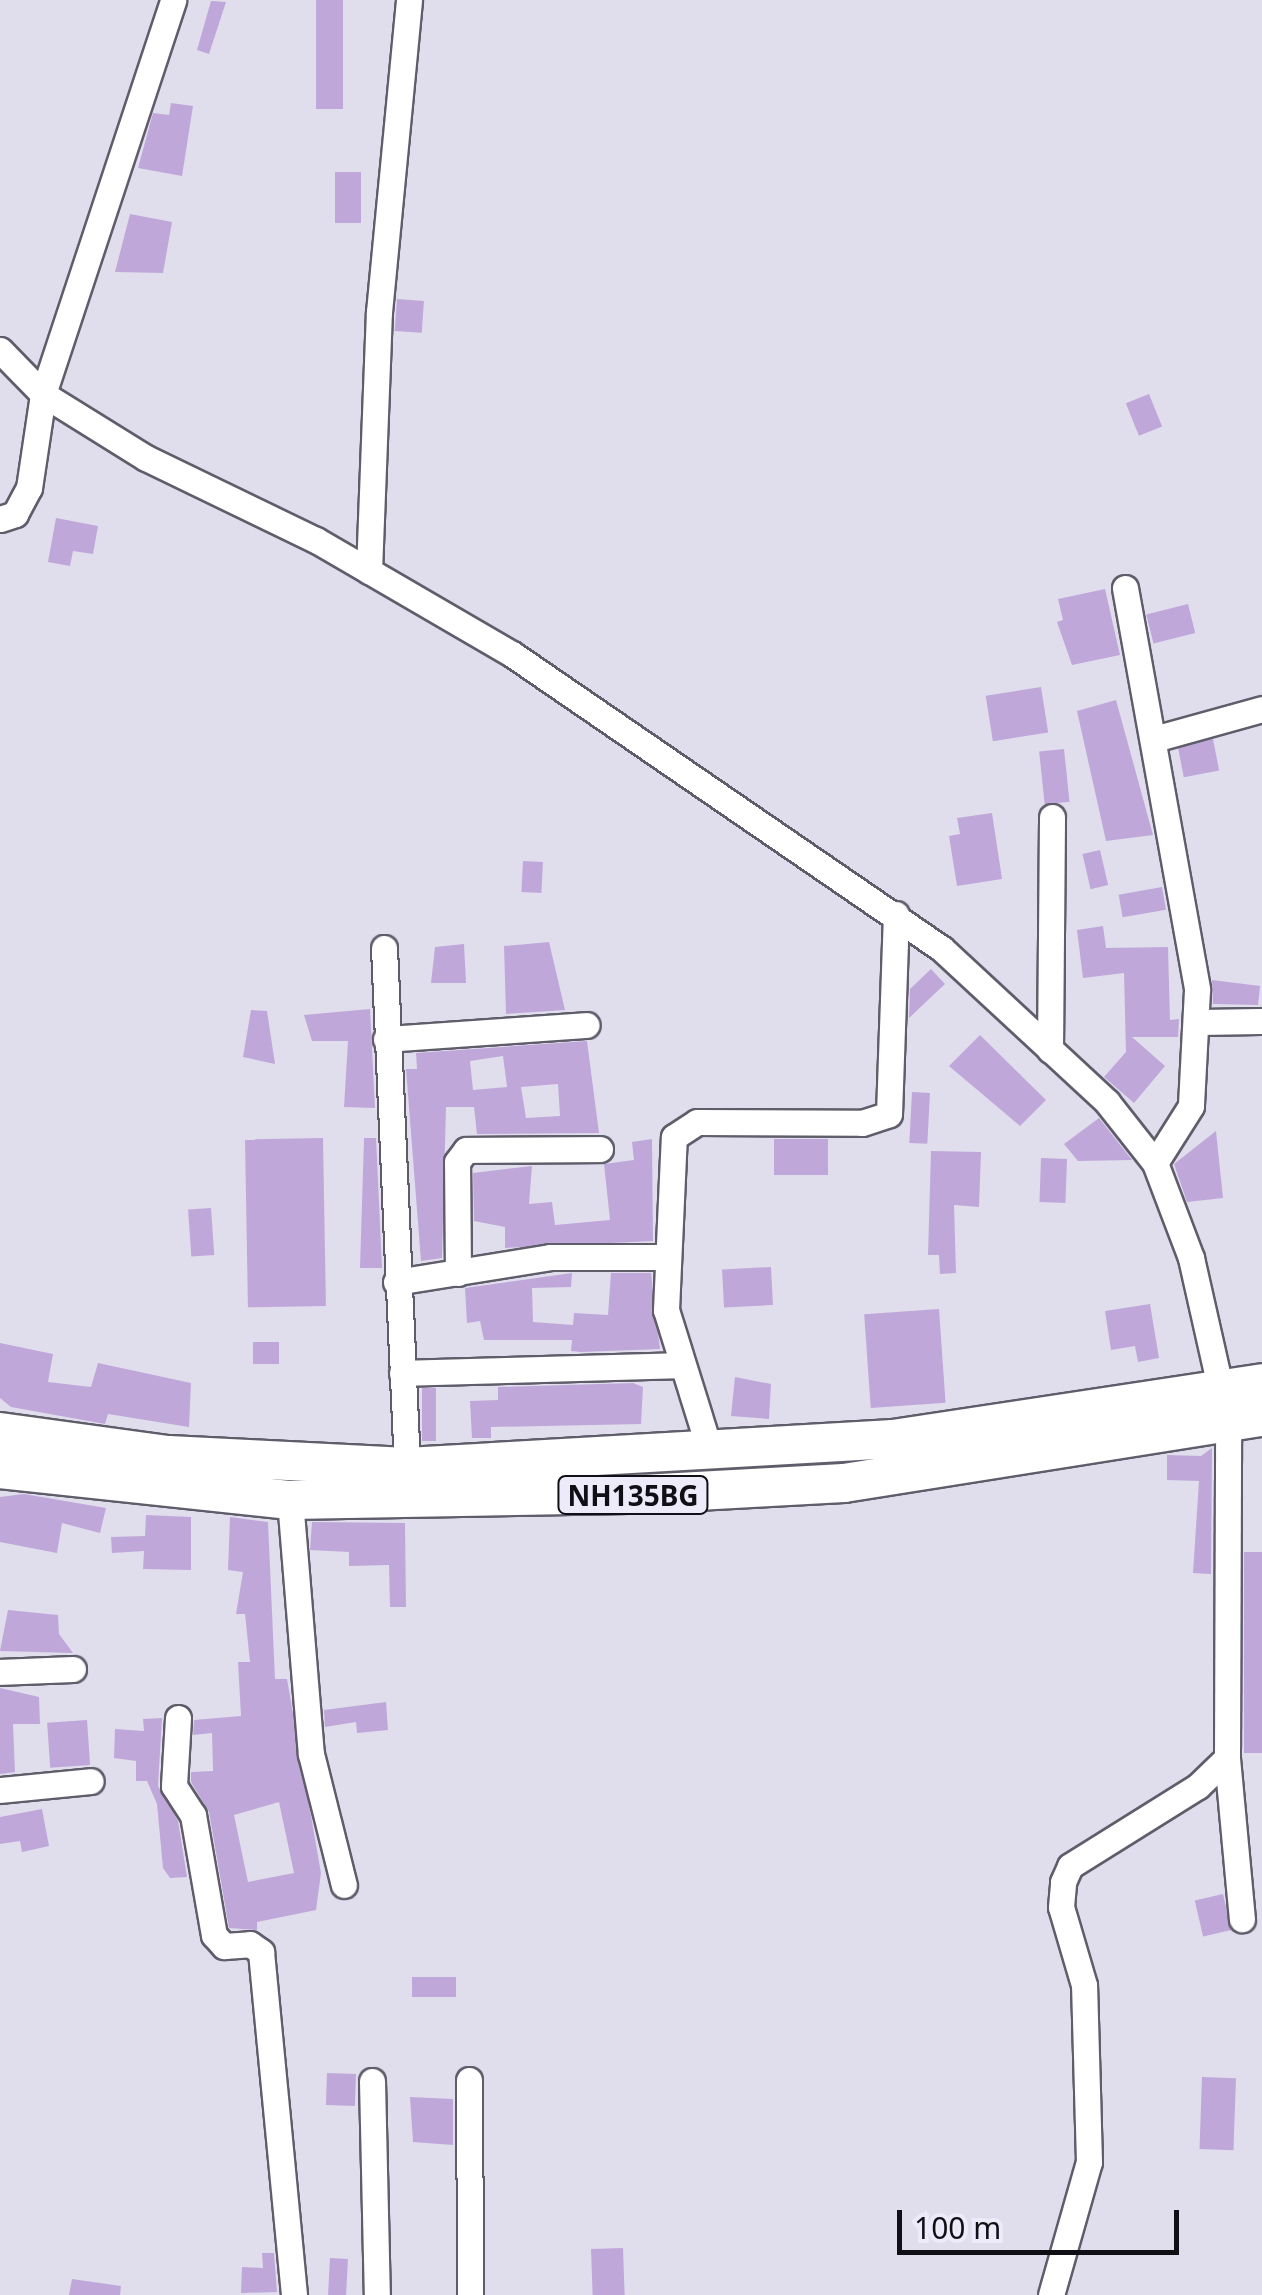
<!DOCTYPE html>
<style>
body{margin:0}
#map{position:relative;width:1262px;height:2295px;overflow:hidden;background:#e0dded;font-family:"Noto Sans",sans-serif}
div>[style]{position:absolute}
.building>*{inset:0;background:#bfa8d9;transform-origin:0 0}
.roads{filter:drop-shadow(2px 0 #605d6b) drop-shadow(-2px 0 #605d6b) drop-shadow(0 2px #605d6b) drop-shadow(0 -2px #605d6b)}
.minor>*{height:25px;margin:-12.5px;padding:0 12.5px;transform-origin:12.5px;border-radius:12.5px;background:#fff}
.highway>*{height:38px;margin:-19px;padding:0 19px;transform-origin:19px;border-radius:19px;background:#fff}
span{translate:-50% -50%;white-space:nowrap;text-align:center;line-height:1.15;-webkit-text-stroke:9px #edeafa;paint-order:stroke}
.shield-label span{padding:2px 8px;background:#edeafa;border:2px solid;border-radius:8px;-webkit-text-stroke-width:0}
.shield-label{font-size:28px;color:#100f15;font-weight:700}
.scale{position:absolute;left:897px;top:2210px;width:282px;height:45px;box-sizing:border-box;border:5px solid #100f15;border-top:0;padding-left:12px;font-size:30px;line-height:35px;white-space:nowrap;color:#100f15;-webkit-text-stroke:8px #edeafa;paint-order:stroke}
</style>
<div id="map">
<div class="building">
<i style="left:316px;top:0;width:27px;height:109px"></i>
<i style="clip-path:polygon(211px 1px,226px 2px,209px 54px,197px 50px)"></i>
<i style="clip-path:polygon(171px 103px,193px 106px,182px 176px,138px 168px,153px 113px,169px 115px)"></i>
<i style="left:335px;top:172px;width:26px;height:51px"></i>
<i style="clip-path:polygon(130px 214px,172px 222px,163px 273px,115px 272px)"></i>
<i style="left:397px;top:299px;width:27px;height:32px;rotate:4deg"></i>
<i style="left:1149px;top:394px;width:35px;height:25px;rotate:68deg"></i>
<i style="clip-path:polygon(56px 518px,98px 526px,93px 554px,73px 551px,70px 566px,48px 562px)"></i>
<i style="clip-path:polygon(1105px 589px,1120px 655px,1072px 665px,1057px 622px,1063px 620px,1058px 599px)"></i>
<i style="left:1188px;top:604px;width:30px;height:43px;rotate:76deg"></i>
<i style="left:1041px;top:687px;width:46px;height:56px;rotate:81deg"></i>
<i style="clip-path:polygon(1116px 700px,1153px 835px,1106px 841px,1077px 711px)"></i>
<i style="left:1213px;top:739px;width:32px;height:36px;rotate:79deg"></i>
<i style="left:1064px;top:749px;width:53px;height:25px;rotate:84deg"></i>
<i style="clip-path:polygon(992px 813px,1002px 879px,957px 886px,949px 836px,960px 834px,957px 818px)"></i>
<i style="left:1100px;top:850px;width:36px;height:18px;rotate:77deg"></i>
<i style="left:523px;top:861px;width:20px;height:31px;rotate:3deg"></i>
<i style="left:1162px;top:887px;width:23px;height:44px;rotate:80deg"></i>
<i style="clip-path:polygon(1103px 926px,1106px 948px,1168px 947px,1170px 1020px,1179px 1019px,1178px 1037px,1132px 1037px,1165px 1066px,1134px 1103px,1104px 1077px,1126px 1052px,1124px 973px,1083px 978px,1077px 930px)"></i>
<i style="clip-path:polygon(549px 942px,565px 1010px,506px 1014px,504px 946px)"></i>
<i style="clip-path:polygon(464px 944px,466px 983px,431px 983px,435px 947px)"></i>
<i style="clip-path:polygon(931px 969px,945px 984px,909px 1018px,910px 989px)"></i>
<i style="clip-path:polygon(1212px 980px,1260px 986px,1258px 1005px,1213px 1004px)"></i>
<i style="clip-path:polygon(370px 1009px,375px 1108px,344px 1107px,348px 1041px,312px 1041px,304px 1015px)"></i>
<i style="clip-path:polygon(251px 1010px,267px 1011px,275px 1064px,243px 1057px)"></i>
<i style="clip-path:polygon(980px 1035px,1046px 1100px,1020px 1126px,949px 1066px)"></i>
<i style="clip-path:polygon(evenodd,587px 1041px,599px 1133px,477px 1134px,474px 1107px,446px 1107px,442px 1258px,421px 1261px,406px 1069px,417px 1069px,416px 1053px,587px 1041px,503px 1056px,507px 1087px,473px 1090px,470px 1061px,503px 1056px,587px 1041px,558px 1084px,560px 1116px,526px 1118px,521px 1087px,558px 1084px)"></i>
<i style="left:912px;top:1092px;width:18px;height:51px;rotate:3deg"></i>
<i style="clip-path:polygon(1099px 1118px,1132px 1160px,1078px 1161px,1064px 1144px)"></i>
<i style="clip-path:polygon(1216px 1131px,1223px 1198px,1187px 1202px,1174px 1164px)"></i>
<i style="left:323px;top:1138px;width:168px;height:78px;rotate:89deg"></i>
<i style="clip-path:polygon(364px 1138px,376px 1138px,382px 1268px,360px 1268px)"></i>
<i style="clip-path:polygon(652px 1139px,653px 1241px,505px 1248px,505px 1227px,474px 1221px,473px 1173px,532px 1166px,529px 1204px,552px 1202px,555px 1225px,610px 1220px,604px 1164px,634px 1160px,632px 1142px)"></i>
<i style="left:774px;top:1139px;width:54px;height:36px"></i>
<i style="clip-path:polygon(931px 1151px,981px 1152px,979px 1207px,954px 1205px,956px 1273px,940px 1274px,939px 1255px,928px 1255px)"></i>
<i style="left:1041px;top:1158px;width:26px;height:44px;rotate:2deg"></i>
<i style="left:211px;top:1208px;width:47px;height:23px;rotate:86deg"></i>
<i style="left:771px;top:1267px;width:38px;height:49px;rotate:87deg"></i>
<i style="clip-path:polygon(572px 1273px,571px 1287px,532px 1288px,533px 1322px,573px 1325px,574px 1313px,608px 1315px,611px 1273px,651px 1273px,660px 1349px,581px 1352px,571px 1351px,572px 1340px,484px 1340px,480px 1321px,467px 1323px,465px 1288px)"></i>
<i style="clip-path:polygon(1150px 1304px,1159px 1358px,1138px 1362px,1135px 1346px,1111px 1350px,1105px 1311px)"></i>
<i style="left:939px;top:1309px;width:94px;height:75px;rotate:86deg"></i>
<i style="left:253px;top:1342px;width:26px;height:22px"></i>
<i style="clip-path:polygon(0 1343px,53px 1354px,48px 1382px,91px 1387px,98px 1363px,191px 1383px,189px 1427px,108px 1414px,105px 1424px,11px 1407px,0 1398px)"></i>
<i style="clip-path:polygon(735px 1377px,771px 1384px,769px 1419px,731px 1416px)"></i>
<i style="clip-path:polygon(633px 1383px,643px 1387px,641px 1424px,491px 1427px,491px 1438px,472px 1438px,470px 1401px,498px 1400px,498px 1387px)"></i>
<i style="left:436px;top:1388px;width:53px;height:14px;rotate:90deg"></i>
<i style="clip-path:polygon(1212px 1448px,1211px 1574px,1193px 1573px,1199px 1481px,1167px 1480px,1167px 1455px,1201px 1456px)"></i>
<i style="clip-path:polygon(24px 1494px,106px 1508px,100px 1533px,62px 1523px,57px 1553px,0 1542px,0 1497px)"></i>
<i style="clip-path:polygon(146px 1515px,191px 1517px,191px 1570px,143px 1569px,144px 1551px,112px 1553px,111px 1537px,145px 1536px)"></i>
<i style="clip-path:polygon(evenodd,230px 1517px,268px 1522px,275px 1679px,287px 1679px,321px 1873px,316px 1910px,257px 1922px,257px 1930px,229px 1928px,209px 1812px,191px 1782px,191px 1772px,213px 1771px,212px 1733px,193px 1735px,194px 1720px,241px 1716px,238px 1662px,250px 1662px,245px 1614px,236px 1614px,243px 1572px,228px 1570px,230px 1517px,279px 1802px,294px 1873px,248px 1882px,234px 1815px,279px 1802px)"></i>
<i style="clip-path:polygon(312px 1522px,405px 1523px,406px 1607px,390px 1607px,389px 1565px,349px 1566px,349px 1552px,310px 1550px)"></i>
<i style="left:1244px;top:1552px;width:18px;height:201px"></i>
<i style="clip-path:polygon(8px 1610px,58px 1615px,59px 1634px,73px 1653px,0 1651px)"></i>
<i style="clip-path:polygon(0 1688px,39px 1697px,40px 1724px,13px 1724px,15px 1772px,0 1774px)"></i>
<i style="clip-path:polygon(386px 1702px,388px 1730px,357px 1733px,356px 1722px,325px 1727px,324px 1710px)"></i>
<i style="clip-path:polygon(162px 1718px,158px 1786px,178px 1821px,187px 1877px,170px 1878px,163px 1868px,157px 1804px,147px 1781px,136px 1781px,136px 1761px,114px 1758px,115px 1729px,144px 1731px,143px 1719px)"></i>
<i style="left:87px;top:1720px;width:45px;height:40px;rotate:86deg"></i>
<i style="clip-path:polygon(42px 1809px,49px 1846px,22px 1852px,20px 1841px,0 1844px,0 1817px)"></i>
<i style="left:1223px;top:1894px;width:37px;height:29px;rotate:77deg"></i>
<i style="left:412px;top:1977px;width:44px;height:20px"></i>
<i style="left:327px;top:2073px;width:29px;height:32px;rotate:2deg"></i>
<i style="left:1202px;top:2077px;width:34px;height:72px;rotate:2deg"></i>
<i style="clip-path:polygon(410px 2097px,453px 2099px,453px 2145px,413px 2142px)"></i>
<i style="left:623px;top:2248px;width:47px;height:32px;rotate:88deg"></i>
<i style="clip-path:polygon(262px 2253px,274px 2253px,277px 2292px,241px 2293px,242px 2267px,263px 2268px)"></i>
<i style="left:330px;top:2258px;width:18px;height:37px;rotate:3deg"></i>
<i style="clip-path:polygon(72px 2279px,121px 2286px,120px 2295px,69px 2295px)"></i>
</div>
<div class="roads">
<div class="minor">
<i style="left:0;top:350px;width:62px;rotate:45.7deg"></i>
<i style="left:43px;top:394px;width:121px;rotate:31.9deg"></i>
<i style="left:146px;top:458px;width:189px;rotate:25.8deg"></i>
<i style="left:316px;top:540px;width:227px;rotate:30.2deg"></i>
<i style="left:512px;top:654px;width:521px;rotate:34.45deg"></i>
<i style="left:942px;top:949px;width:225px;rotate:42.8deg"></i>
<i style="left:1107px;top:1102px;width:78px;rotate:51.8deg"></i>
<i style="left:1155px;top:1163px;width:102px;rotate:69.2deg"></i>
<i style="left:1191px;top:1258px;width:136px;rotate:77.3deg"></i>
<i style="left:0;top:519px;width:16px;rotate:-18deg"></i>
<i style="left:15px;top:514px;width:30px;rotate:-62deg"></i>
<i style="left:29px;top:488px;width:95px;rotate:-81.5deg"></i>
<i style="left:43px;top:394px;width:415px;rotate:-71.7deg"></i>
<i style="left:369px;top:571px;width:259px;rotate:-87.8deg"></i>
<i style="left:379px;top:312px;width:313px;rotate:-84.5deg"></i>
<i style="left:1125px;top:588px;width:408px;rotate:79.8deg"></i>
<i style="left:1197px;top:990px;width:116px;rotate:93deg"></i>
<i style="left:1191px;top:1106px;width:67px;rotate:122.3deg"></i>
<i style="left:1154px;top:739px;width:112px;rotate:-15.5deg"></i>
<i style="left:384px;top:948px;width:520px;rotate:87.46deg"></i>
<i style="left:1198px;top:1022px;width:64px;rotate:-0.9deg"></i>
<i style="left:386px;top:1039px;width:201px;rotate:-4deg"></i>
<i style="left:1050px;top:1050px;width:233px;rotate:-89.5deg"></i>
<i style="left:458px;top:1273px;width:111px;rotate:-90.5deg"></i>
<i style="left:457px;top:1162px;width:15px;rotate:-53deg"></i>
<i style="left:466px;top:1150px;width:134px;rotate:-0.4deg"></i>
<i style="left:396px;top:1282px;width:156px;rotate:-9.2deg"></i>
<i style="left:550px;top:1257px;width:114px"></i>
<i style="left:402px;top:1373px;width:280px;rotate:-1.6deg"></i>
<i style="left:710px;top:1451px;width:148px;rotate:-107.3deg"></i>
<i style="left:666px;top:1310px;width:173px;rotate:-87.4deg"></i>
<i style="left:674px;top:1137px;width:27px;rotate:-33deg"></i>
<i style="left:697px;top:1122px;width:165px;rotate:0.3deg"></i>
<i style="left:862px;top:1123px;width:28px;rotate:-18deg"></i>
<i style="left:889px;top:1114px;width:200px;rotate:-88deg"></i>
<i style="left:290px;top:1500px;width:255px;rotate:85.3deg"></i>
<i style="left:311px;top:1754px;width:135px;rotate:75.9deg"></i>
<i style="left:0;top:1672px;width:73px;rotate:-2.4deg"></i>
<i style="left:178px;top:1718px;width:68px;rotate:93.4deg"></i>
<i style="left:174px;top:1786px;width:35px;rotate:57deg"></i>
<i style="left:193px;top:1815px;width:122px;rotate:80.1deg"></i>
<i style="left:214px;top:1935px;width:15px;rotate:48deg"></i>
<i style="left:224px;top:1946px;width:26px;rotate:-4deg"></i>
<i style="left:250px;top:1944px;width:14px;rotate:36deg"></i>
<i style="left:261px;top:1952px;width:345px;rotate:84.5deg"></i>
<i style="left:1227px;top:1758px;width:162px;rotate:84.7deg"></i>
<i style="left:0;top:1790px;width:91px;rotate:-5.6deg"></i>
<i style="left:469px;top:2080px;width:215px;rotate:89.7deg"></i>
<i style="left:372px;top:2081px;width:214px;rotate:88.7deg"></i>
<i style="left:1051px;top:2295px;width:138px;rotate:-74.1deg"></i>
<i style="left:1089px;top:2162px;width:177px;rotate:-91.6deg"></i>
<i style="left:1084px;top:1985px;width:81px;rotate:-106.4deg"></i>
<i style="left:1061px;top:1907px;width:25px;rotate:-85deg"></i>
<i style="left:1063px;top:1882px;width:17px;rotate:-66deg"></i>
<i style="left:1070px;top:1866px;width:151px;rotate:-32deg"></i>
<i style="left:1198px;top:1786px;width:40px;rotate:-44deg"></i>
<i style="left:1227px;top:1758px;width:335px;rotate:-89.8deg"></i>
</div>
<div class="highway">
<i style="left:0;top:1432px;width:171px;rotate:7.8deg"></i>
<i style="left:169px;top:1455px;width:238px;rotate:2.9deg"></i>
<i style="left:407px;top:1467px;width:487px;rotate:-3.3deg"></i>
<i style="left:893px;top:1439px;width:373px;rotate:-8.6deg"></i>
<i style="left:0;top:1469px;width:292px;rotate:6.1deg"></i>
<i style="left:290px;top:1500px;width:352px;rotate:-1deg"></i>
<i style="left:642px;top:1494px;width:202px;rotate:-3.1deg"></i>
<i style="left:844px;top:1483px;width:423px;rotate:-9deg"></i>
</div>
</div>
<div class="shield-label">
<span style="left:633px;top:1495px">NH135BG</span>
</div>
<div class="scale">100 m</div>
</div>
